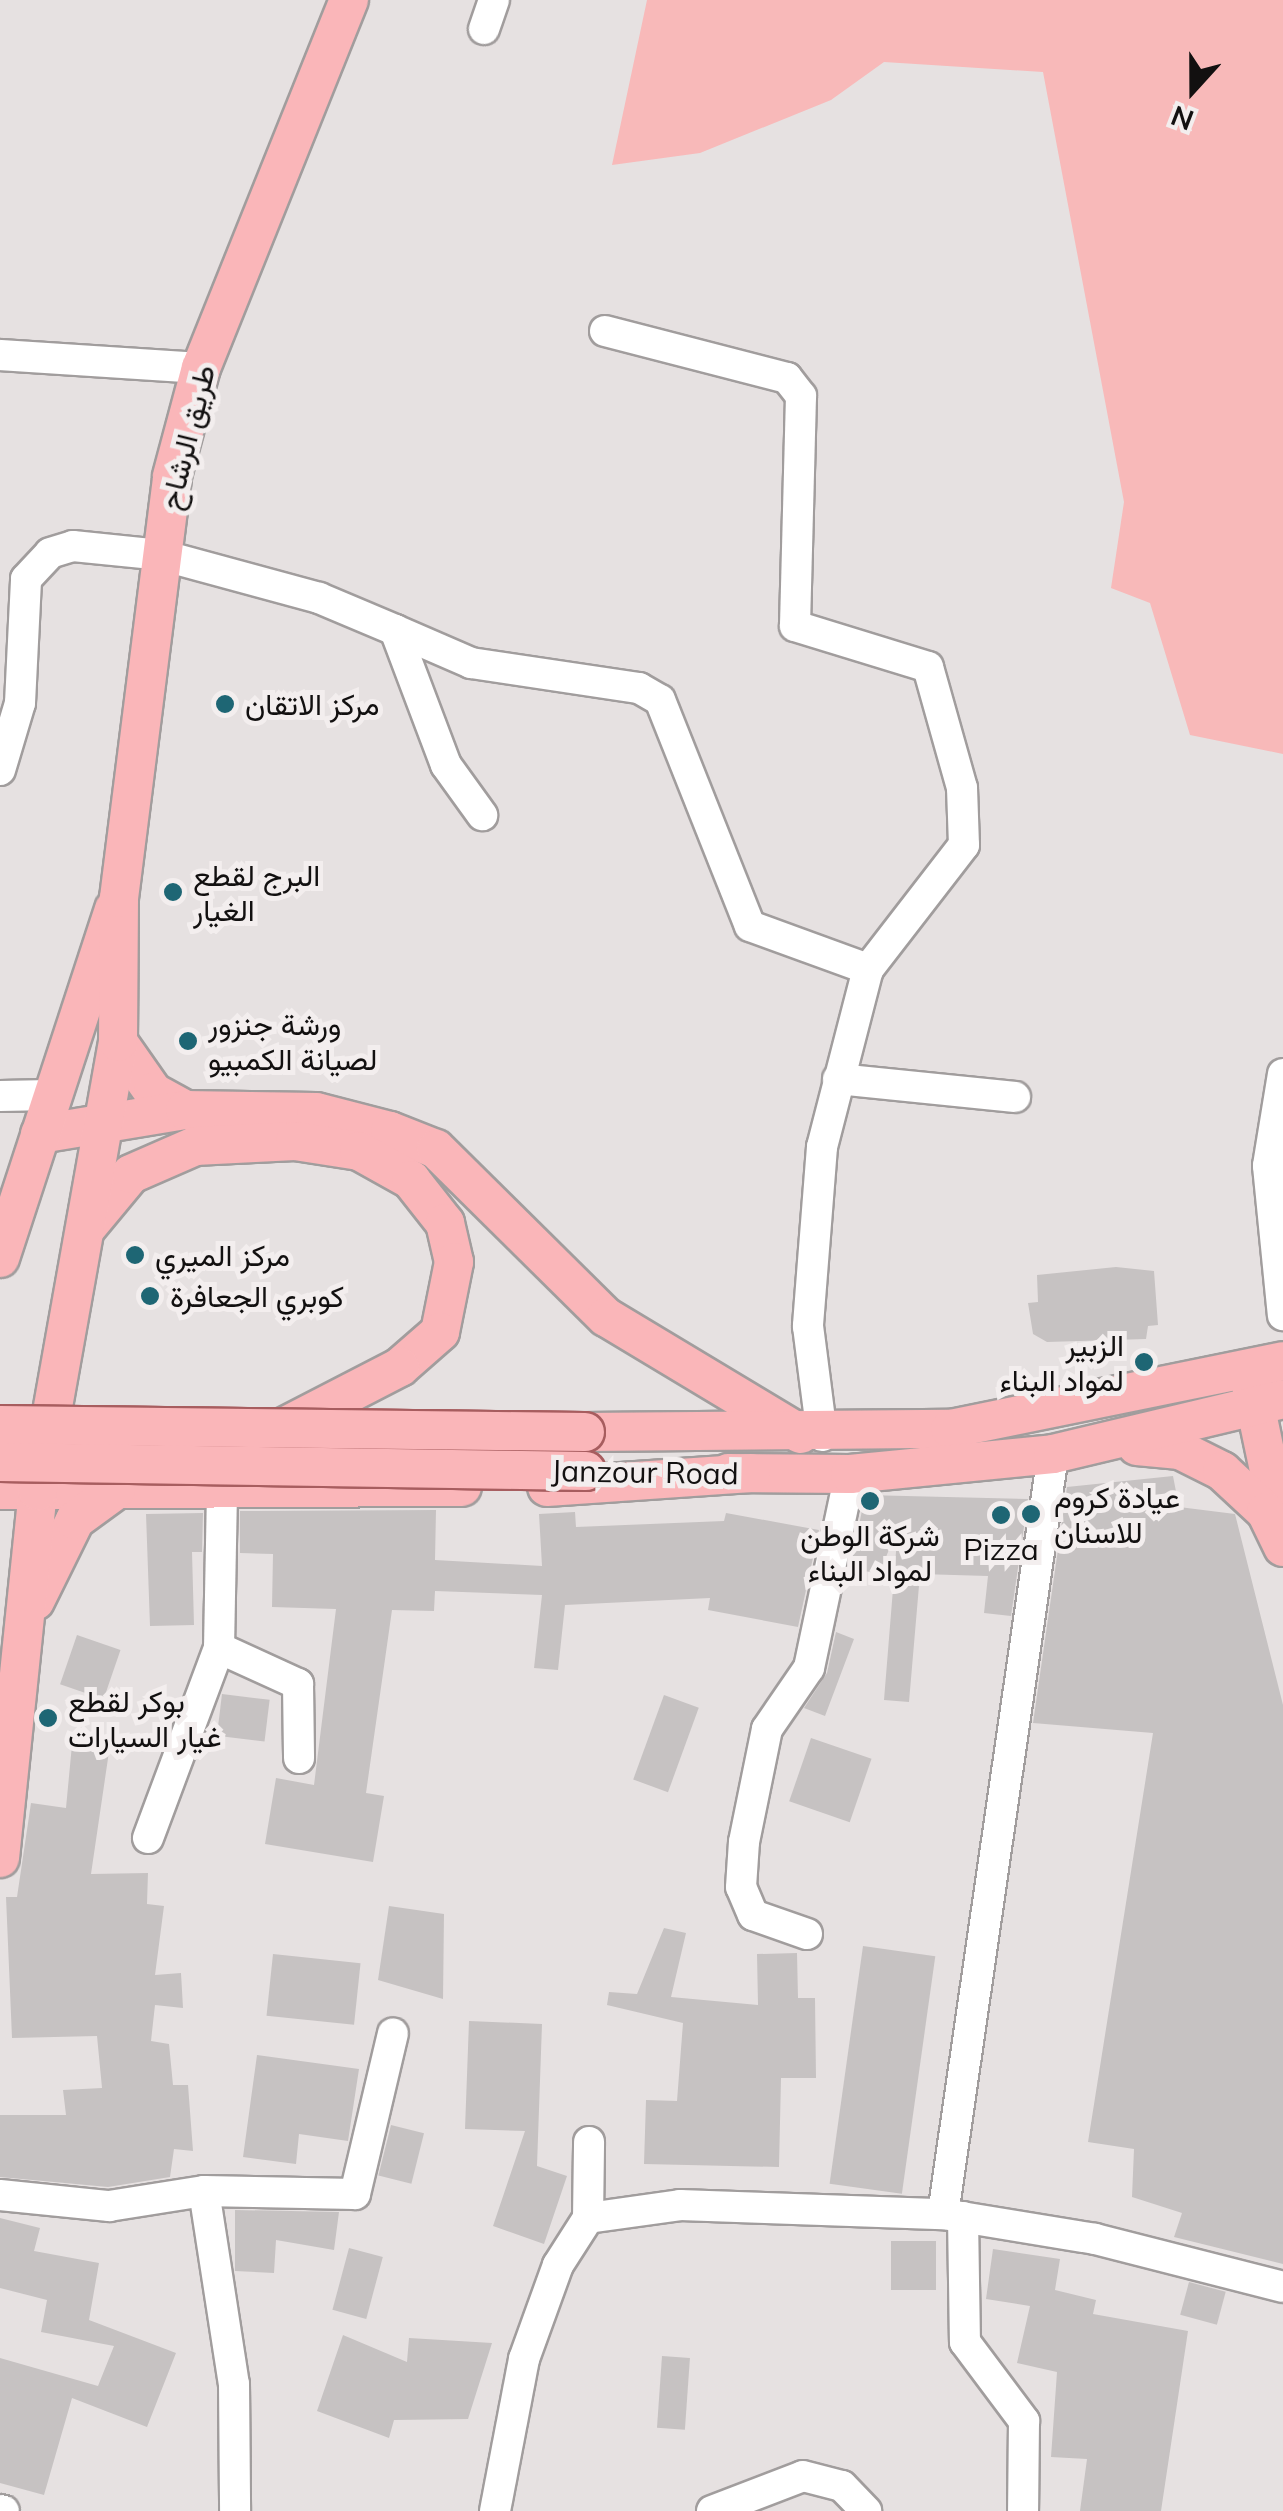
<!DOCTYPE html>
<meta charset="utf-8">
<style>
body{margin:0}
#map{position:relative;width:1283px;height:2511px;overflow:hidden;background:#e6e1e1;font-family:Mulish,Vazirmatn,sans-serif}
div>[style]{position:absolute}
.green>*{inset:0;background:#f8b9b9}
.building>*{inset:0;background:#c6c2c2;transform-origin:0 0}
.roads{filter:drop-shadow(2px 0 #a19d9d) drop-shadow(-2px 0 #a19d9d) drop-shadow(0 2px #a19d9d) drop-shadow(0 -2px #a19d9d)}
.minor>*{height:30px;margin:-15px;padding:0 15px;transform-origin:15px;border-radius:15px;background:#fff}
.major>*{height:38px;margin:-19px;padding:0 19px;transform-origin:19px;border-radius:19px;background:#fab6b9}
.bridges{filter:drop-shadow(2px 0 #a75d5f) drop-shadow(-2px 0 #a75d5f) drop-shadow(0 2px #a75d5f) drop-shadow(0 -2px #a75d5f)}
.major-bridge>*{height:38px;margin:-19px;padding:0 19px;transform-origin:19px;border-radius:19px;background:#fab6b9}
.dots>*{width:28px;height:28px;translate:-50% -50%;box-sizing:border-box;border:5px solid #f3eeee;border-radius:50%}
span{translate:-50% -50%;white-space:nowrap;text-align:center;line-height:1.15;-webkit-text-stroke:10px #f3eeee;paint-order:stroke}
.street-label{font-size:30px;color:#121010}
.poi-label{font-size:30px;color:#121010}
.left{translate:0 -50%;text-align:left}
.right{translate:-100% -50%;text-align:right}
.north{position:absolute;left:1143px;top:40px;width:100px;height:100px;-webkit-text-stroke:8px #f3eeee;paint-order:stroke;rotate:201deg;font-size:28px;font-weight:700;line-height:40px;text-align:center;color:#121010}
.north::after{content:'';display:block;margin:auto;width:35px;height:45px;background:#121010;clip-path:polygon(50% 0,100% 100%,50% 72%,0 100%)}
</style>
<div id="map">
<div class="green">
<i style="clip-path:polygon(647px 0,1283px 0,1283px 754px,1190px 735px,1150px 603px,1111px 588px,1124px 502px,1043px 72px,884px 62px,831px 100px,700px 153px,612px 165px)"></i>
</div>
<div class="building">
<i style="clip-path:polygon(1116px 1267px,1154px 1271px,1158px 1325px,1148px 1326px,1146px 1339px,1047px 1342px,1033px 1334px,1028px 1303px,1038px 1302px,1037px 1275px)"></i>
<i style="clip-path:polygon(1173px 1476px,1179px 1507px,1235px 1514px,1283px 1705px,1283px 2264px,1174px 2237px,1182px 2213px,1132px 2197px,1134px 2149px,1088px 2142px,1153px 1733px,1033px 1723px,1067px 1487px)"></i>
<i style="clip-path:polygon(865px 1495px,1028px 1499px,1011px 1616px,984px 1613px,988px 1576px,920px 1574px,909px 1702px,884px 1700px,898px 1527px,880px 1572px,850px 1571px)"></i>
<i style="clip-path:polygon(436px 1510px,435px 1560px,542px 1566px,539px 1514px,575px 1512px,576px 1527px,724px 1521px,726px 1513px,819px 1530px,798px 1627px,708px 1610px,710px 1598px,565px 1605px,558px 1670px,534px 1668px,542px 1595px,435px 1591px,434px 1611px,392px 1610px,366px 1793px,384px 1796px,373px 1862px,265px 1844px,276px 1778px,314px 1785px,336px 1609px,272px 1607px,273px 1554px,240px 1553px,240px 1511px)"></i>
<i style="clip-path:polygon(203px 1513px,202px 1552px,192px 1552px,194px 1625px,150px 1626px,146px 1514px)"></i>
<i style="clip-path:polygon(836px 1632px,854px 1639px,825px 1716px,804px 1708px,827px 1673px)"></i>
<i style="left:77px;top:1635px;width:46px;height:52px;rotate:19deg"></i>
<i style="left:222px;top:1694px;width:48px;height:42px;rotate:7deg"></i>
<i style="left:664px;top:1695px;width:37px;height:90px;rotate:20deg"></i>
<i style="clip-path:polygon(73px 1734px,111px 1738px,91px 1874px,148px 1873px,147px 1904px,164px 1906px,155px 1975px,181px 1973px,183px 2008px,155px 2005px,151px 2041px,169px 2044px,173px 2085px,188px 2085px,193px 2151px,174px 2149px,170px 2177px,108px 2187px,0 2177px,0 2115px,66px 2115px,63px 2090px,102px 2088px,97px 2036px,12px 2038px,6px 1897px,17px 1897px,31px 1803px,66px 1808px)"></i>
<i style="left:811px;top:1738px;width:64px;height:67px;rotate:19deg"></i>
<i style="clip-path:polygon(389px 1906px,444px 1914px,443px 1999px,378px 1980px)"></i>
<i style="clip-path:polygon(664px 1928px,686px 1933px,671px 1997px,758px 2005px,757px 1954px,797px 1953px,798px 1998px,815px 1998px,816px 2078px,781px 2078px,779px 2167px,644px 2164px,646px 2100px,677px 2101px,683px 2023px,607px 2005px,609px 1992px,637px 1994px)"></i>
<i style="left:863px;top:1946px;width:73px;height:240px;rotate:8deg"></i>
<i style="left:273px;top:1954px;width:88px;height:62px;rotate:6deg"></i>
<i style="clip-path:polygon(469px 2021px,542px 2024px,537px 2166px,567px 2176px,544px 2244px,493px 2226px,525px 2131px,465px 2129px)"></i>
<i style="clip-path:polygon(257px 2055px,359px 2069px,348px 2141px,299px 2134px,296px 2164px,243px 2157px)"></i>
<i style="left:391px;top:2125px;width:34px;height:52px;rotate:14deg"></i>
<i style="clip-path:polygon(235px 2210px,339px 2212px,334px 2250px,276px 2240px,274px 2273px,235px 2271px)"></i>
<i style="clip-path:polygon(0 2218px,40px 2228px,34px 2251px,99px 2263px,89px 2320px,176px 2353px,147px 2427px,72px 2398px,44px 2495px,0 2483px,0 2358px,98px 2386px,114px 2346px,41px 2332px,47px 2300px,0 2288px)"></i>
<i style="left:936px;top:2241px;width:49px;height:45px;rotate:90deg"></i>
<i style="left:349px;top:2248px;width:35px;height:64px;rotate:15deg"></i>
<i style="clip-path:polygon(993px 2249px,1060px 2259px,1055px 2290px,1096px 2300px,1093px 2314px,1188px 2331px,1161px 2511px,1080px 2511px,1087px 2459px,1051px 2457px,1057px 2372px,1017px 2363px,1030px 2306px,986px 2299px)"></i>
<i style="left:1189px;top:2282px;width:38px;height:34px;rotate:15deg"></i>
<i style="clip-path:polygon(343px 2335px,407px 2362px,409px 2338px,492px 2343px,468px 2419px,394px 2420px,389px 2438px,317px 2411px)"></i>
<i style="left:662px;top:2356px;width:28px;height:72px;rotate:4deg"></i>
</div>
<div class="roads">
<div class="minor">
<i style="left:484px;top:29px;width:31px;rotate:-71deg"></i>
<i style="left:605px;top:331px;width:188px;rotate:14.5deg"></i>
<i style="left:787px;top:378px;width:23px;rotate:52deg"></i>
<i style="left:801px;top:396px;width:230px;rotate:91.5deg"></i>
<i style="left:795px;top:626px;width:139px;rotate:17.1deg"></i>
<i style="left:928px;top:667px;width:126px;rotate:74.3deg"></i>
<i style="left:962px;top:788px;width:57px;rotate:88deg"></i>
<i style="left:964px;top:845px;width:157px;rotate:127.7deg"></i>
<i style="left:868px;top:969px;width:184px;rotate:104.5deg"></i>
<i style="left:822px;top:1147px;width:180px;rotate:94.5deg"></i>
<i style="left:808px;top:1326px;width:111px;rotate:82.7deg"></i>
<i style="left:0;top:355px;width:201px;rotate:3.7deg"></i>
<i style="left:395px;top:630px;width:83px;rotate:23.5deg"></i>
<i style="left:471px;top:663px;width:170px;rotate:8.5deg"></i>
<i style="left:639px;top:688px;width:24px;rotate:30deg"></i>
<i style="left:660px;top:700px;width:243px;rotate:68.3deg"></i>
<i style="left:750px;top:926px;width:126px;rotate:20deg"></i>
<i style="left:0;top:770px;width:70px;rotate:-73.4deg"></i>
<i style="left:20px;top:703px;width:124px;rotate:-87.2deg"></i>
<i style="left:26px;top:579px;width:35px;rotate:-47deg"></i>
<i style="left:50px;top:553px;width:24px;rotate:-17deg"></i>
<i style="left:73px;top:546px;width:88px;rotate:5.8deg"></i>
<i style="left:161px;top:555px;width:164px;rotate:15.2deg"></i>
<i style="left:319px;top:598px;width:82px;rotate:22.8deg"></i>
<i style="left:395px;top:630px;width:144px;rotate:69.3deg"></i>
<i style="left:446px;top:765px;width:62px;rotate:54.2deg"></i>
<i style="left:1283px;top:1074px;width:93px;rotate:99.3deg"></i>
<i style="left:1268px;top:1166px;width:150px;rotate:84.3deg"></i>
<i style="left:838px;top:1079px;width:178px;rotate:5.8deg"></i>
<i style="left:0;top:1096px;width:51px;rotate:-1.1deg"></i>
<i style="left:219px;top:1648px;width:87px;rotate:24.5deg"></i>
<i style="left:298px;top:1684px;width:74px;rotate:89.2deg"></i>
<i style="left:148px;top:1838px;width:203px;rotate:-69.5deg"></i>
<i style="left:219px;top:1648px;width:161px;rotate:-88.9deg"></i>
<i style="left:807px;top:1934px;width:57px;rotate:-160.6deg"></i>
<i style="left:753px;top:1915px;width:30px;rotate:-113deg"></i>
<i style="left:741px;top:1887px;width:45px;rotate:-86.2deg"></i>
<i style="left:744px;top:1842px;width:115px;rotate:-78.5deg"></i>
<i style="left:767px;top:1729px;width:74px;rotate:-55.5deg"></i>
<i style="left:809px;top:1668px;width:198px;rotate:-78.1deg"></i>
<i style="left:204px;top:2191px;width:151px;rotate:1.1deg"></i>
<i style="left:355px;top:2194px;width:165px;rotate:-76.7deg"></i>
<i style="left:0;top:2195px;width:110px;rotate:5.8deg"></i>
<i style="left:109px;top:2206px;width:96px;rotate:-9deg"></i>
<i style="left:204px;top:2191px;width:195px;rotate:81.2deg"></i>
<i style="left:234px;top:2384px;width:127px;rotate:89.5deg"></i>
<i style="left:943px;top:2214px;width:768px;rotate:-81.76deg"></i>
<i style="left:963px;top:2217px;width:125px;rotate:89.1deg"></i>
<i style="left:965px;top:2342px;width:99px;rotate:53.2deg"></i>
<i style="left:1024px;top:2421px;width:90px;rotate:90.6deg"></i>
<i style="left:588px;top:2218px;width:93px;rotate:-8deg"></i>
<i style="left:680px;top:2205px;width:263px;rotate:2deg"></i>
<i style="left:943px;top:2214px;width:154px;rotate:9.3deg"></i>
<i style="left:1095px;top:2239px;width:194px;rotate:14.3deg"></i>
<i style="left:0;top:2510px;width:4px;rotate:14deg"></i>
<i style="left:495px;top:2511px;width:155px;rotate:-79.2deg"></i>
<i style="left:524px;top:2359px;width:100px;rotate:-70.1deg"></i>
<i style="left:558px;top:2265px;width:56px;rotate:-57.4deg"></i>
<i style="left:588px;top:2218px;width:76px;rotate:-89.2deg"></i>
<i style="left:712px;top:2511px;width:97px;rotate:-21deg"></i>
<i style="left:803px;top:2476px;width:40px;rotate:14.4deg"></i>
<i style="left:842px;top:2486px;width:35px;rotate:46deg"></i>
</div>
<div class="major">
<i style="left:118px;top:1042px;width:61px;rotate:55deg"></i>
<i style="left:153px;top:1092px;width:37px;rotate:29deg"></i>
<i style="left:40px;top:1134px;width:147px;rotate:-9.4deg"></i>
<i style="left:185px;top:1110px;width:131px;rotate:0.9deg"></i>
<i style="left:316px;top:1112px;width:76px;rotate:14.4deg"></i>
<i style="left:390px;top:1131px;width:49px;rotate:21.4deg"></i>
<i style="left:436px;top:1149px;width:239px;rotate:44.7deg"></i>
<i style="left:606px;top:1317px;width:227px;rotate:31deg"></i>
<i style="left:88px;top:1226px;width:67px;rotate:-50.4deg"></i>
<i style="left:131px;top:1174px;width:70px;rotate:-23.6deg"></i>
<i style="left:195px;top:1146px;width:100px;rotate:-2.9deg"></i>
<i style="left:295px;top:1141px;width:65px;rotate:8.9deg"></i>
<i style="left:359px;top:1151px;width:60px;rotate:29.1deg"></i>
<i style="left:411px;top:1180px;width:55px;rotate:51.7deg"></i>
<i style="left:445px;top:1223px;width:40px;rotate:77deg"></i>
<i style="left:454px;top:1262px;width:71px;rotate:101.3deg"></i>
<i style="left:440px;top:1332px;width:53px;rotate:138.8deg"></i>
<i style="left:400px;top:1367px;width:131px;rotate:152.7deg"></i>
<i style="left:0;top:1258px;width:367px;rotate:-71.9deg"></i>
<i style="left:1251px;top:1385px;width:145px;rotate:78.1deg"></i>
<i style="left:585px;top:1432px;width:365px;rotate:-0.5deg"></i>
<i style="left:950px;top:1429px;width:340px;rotate:-11.5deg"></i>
<i style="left:1137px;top:1446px;width:43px;rotate:5.3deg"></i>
<i style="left:1180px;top:1450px;width:47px;rotate:26.6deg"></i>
<i style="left:1222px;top:1471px;width:60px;rotate:43deg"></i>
<i style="left:1266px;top:1512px;width:39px;rotate:64deg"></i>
<i style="left:728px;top:1473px;width:122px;rotate:0.5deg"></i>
<i style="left:850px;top:1474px;width:204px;rotate:-5.6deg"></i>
<i style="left:1053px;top:1454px;width:236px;rotate:-13.4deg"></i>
<i style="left:547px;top:1487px;width:204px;rotate:-3.9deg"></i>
<i style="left:0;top:1490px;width:462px;rotate:-0.4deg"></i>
<i style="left:35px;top:1601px;width:90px;rotate:-63.7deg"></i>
<i style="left:75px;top:1520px;width:51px;rotate:-36.2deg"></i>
<i style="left:0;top:1858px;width:369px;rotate:-84.1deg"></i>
<i style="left:38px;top:1491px;width:456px;rotate:-79.9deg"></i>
<i style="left:118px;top:1042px;width:144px;rotate:-89.6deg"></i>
<i style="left:119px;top:898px;width:425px;rotate:-82.8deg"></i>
<i style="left:172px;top:476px;width:112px;rotate:-75deg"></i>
<i style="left:201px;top:368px;width:397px;rotate:-68.1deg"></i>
</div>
</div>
<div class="bridges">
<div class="major-bridge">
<i style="left:0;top:1425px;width:585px;rotate:0.69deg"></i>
<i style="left:0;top:1462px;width:586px;rotate:0.88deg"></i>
</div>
</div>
<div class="dots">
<i style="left:225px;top:704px;background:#1e6674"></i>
<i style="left:173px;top:892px;background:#1e6674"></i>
<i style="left:188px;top:1041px;background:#1e6674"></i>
<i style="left:135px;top:1255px;background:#1e6674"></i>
<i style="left:150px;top:1296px;background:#1e6674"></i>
<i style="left:1144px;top:1362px;background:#1e6674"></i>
<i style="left:870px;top:1501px;background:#1e6674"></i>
<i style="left:1031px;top:1514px;background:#1e6674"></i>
<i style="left:1001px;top:1515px;background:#1e6674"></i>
<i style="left:48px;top:1718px;background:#1e6674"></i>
</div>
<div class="street-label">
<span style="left:187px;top:437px;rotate:-76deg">طريق الرشاح</span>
<span style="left:645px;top:1472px;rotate:1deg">Janzour Road</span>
</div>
<div class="poi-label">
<span class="left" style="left:245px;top:704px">مركز الاتقان</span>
<span class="left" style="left:193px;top:892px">البرج لقطع<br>الغيار</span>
<span class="left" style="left:208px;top:1041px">ورشة جنزور<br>لصيانة الكمبيو</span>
<span class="left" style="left:155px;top:1255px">مركز الميري</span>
<span class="left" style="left:170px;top:1296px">كوبري الجعافرة</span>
<span class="right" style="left:1124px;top:1362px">الزبير<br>لمواد البناء</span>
<span class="left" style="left:1054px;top:1514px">عيادة كروم<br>للاسنان</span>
<span style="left:870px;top:1552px">شركة الوطن<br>لمواد البناء</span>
<span style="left:1001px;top:1549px">Pizza</span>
<span class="left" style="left:68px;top:1718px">بوكر لقطع<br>غيار السيارات</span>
</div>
<div class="north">N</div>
</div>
